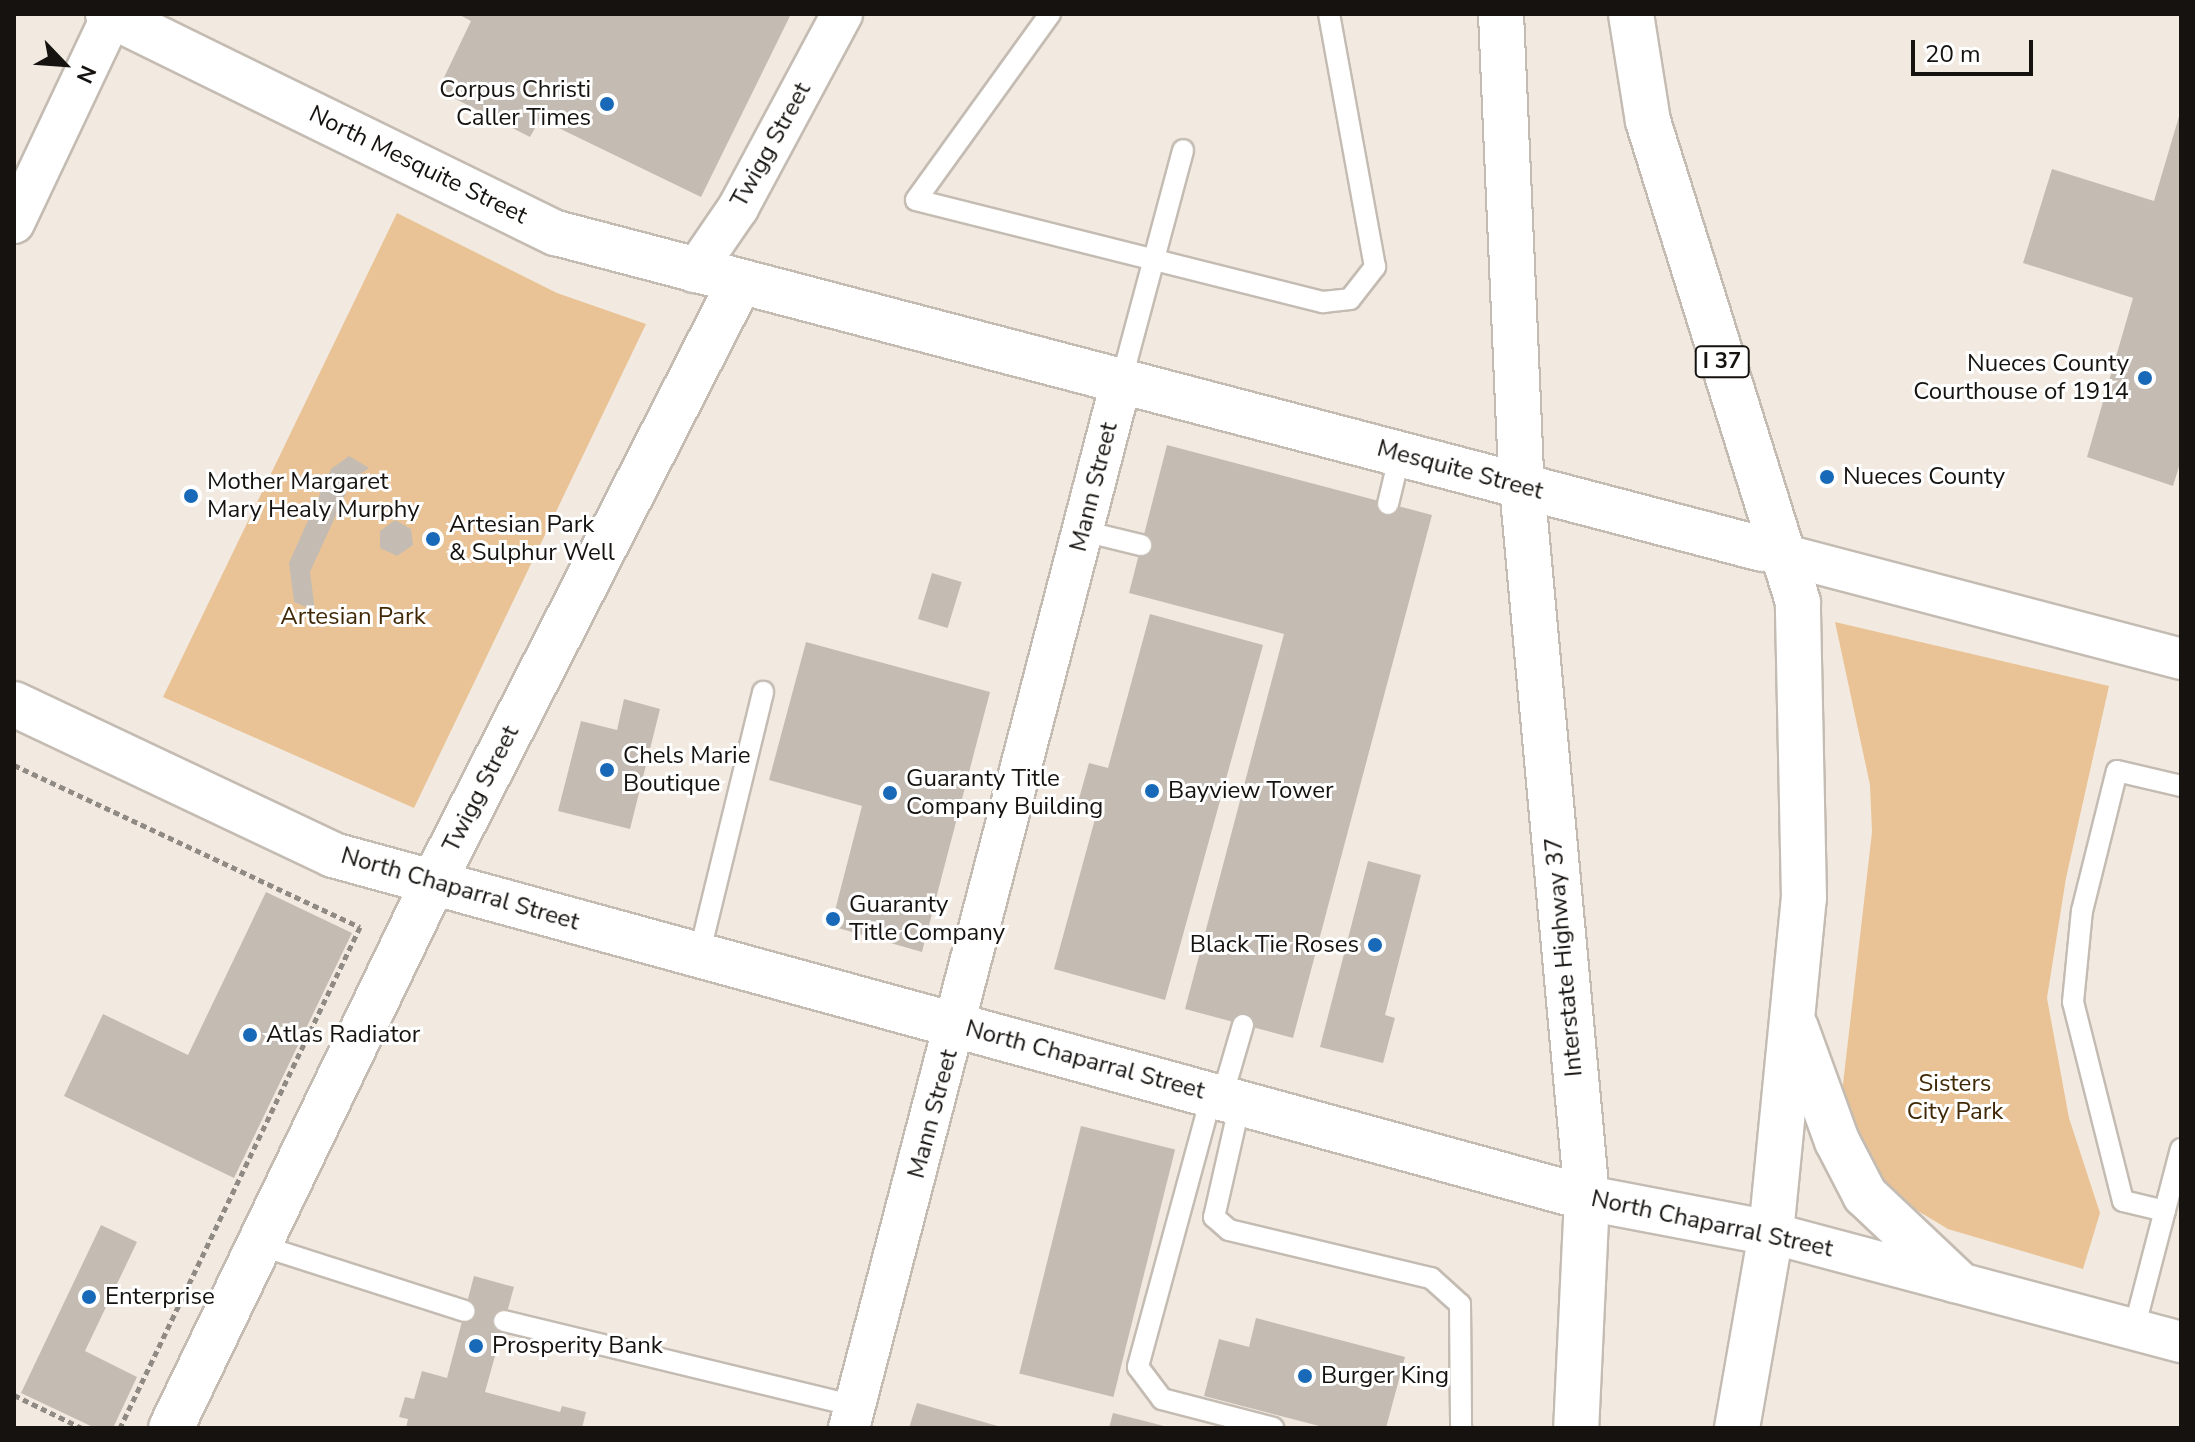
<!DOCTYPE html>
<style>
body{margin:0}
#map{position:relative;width:2195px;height:1442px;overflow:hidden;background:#f2eae1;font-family:"Nunito Sans",sans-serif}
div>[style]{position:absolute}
.green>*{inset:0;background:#e9c395}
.building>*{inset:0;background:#c4bcb3;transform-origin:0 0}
.path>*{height:5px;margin-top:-2.5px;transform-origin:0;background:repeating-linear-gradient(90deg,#908a84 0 6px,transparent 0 10px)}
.roads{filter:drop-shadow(2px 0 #c4bcb3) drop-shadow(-2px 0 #c4bcb3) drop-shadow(0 2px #c4bcb3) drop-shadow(0 -2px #c4bcb3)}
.service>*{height:20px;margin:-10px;padding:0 10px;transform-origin:10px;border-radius:10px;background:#fff}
.minor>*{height:40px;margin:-20px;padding:0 20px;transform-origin:20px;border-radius:20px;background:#fff}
.tertiary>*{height:44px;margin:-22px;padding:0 22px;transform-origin:22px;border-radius:22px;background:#fff}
.trunk>*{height:44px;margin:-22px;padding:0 22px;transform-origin:22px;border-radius:22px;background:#fff}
.motorway>*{height:44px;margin:-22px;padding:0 22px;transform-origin:22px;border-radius:22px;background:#fff}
.dots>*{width:22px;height:22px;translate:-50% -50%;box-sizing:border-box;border:4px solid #fff;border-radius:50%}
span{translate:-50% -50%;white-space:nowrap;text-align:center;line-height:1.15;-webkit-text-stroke:6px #fff;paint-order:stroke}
.shield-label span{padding:2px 6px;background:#fff;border:2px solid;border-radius:6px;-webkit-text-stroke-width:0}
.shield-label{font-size:22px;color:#15120f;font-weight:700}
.poi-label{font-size:24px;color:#15120f}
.right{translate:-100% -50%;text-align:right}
.left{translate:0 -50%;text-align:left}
.street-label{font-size:24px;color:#15120f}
.park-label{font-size:24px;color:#402805}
.frame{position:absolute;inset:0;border:16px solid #15120f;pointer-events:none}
.north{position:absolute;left:24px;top:24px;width:80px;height:80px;-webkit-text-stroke:6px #fff;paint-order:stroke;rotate:115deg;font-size:22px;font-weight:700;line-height:32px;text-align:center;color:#15120f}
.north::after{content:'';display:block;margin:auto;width:28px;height:36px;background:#15120f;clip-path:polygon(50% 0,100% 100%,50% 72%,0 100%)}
.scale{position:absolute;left:1911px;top:40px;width:122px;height:36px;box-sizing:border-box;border:4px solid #15120f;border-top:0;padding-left:10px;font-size:24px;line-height:28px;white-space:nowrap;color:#15120f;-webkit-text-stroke:6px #fff;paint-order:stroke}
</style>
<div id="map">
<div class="green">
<i style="clip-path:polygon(397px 213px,557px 293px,646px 324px,414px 808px,163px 697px)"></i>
<i style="clip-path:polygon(1835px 622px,2109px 686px,2066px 878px,2047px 998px,2069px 1118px,2100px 1213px,2083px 1269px,1948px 1229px,1898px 1199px,1861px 1167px,1842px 1093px,1872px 832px,1870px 785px)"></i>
</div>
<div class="building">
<i style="clip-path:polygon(458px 14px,791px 14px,701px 197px,540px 119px,530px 137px,438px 90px,471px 21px)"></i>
<i style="clip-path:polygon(2180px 113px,2181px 460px,2173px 486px,2087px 457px,2133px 298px,2023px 263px,2052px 169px,2154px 201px)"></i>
<i style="clip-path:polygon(1167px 445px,1432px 515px,1293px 1038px,1185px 1009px,1284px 634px,1129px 593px)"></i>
<i style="clip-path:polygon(349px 456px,369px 468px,352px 480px,310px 572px,315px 611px,294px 602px,289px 563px,331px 469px)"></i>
<i style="clip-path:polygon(395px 520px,411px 529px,413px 545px,397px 556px,380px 548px,380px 531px)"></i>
<i style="left:932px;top:573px;width:31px;height:48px;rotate:17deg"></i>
<i style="clip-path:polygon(1150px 614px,1263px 645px,1165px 1000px,1054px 969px,1095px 819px,1075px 813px,1089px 763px,1108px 768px)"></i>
<i style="clip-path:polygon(806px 642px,990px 692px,922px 952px,831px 926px,862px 806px,769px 780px)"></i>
<i style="clip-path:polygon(624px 699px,660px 709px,630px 829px,558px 811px,581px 721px,617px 730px)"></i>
<i style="clip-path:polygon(1368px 861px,1421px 875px,1385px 1015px,1395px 1018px,1383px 1063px,1320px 1047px)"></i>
<i style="clip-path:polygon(266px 892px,352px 933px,234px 1178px,64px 1096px,103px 1014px,188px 1055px)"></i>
<i style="left:1081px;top:1126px;width:97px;height:255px;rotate:14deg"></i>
<i style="clip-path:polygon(101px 1225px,137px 1242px,85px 1351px,137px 1377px,113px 1428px,95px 1428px,21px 1393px)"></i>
<i style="clip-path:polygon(474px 1276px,514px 1287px,485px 1392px,560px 1412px,562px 1406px,586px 1412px,582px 1428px,406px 1428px,408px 1419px,399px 1417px,405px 1397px,414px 1399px,422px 1371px,447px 1378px)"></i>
<i style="clip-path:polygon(1256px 1318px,1405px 1357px,1386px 1428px,1327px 1428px,1204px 1396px,1219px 1339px,1249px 1347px)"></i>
<i style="clip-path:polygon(917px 1403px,1001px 1427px,1001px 1428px,909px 1428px)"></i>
<i style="clip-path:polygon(1113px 1413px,1168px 1427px,1168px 1428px,1109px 1428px)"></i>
</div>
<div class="path">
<i style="left:14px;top:765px;width:382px;rotate:25.1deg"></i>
<i style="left:360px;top:927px;width:556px;rotate:115.6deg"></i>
<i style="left:14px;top:1395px;width:76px;rotate:25.9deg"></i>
</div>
<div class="roads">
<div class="service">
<i style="left:1050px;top:14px;width:229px;rotate:125.8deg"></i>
<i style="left:916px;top:200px;width:420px;rotate:14.1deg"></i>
<i style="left:1323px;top:302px;width:27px;rotate:-6deg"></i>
<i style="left:1350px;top:299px;width:41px;rotate:-52deg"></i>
<i style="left:1375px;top:267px;width:257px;rotate:-100.3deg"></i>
<i style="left:1121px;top:382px;width:240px;rotate:-75deg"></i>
<i style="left:1388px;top:504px;width:51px;rotate:-76.5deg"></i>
<i style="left:1083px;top:531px;width:60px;rotate:13.6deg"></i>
<i style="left:699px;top:955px;width:271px;rotate:-76.3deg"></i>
<i style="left:1212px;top:1094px;width:283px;rotate:105.2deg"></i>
<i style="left:1138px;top:1367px;width:40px;rotate:53deg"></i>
<i style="left:1162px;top:1399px;width:115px;rotate:14.6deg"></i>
<i style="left:1222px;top:1097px;width:75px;rotate:-73.7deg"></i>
<i style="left:1240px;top:1103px;width:117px;rotate:102.8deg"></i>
<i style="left:1214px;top:1217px;width:20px;rotate:41deg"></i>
<i style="left:1229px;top:1230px;width:208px;rotate:13.4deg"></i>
<i style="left:1431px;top:1278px;width:39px;rotate:42deg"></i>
<i style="left:1460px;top:1304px;width:124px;rotate:89.5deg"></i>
<i style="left:2165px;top:1211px;width:43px;rotate:-166.6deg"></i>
<i style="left:2123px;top:1201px;width:205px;rotate:-104.1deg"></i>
<i style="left:2073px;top:1002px;width:91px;rotate:-84.4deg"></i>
<i style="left:2082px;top:911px;width:144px;rotate:-76deg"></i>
<i style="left:2117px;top:771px;width:66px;rotate:13.2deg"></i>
<i style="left:259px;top:1245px;width:216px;rotate:17.8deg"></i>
<i style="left:504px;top:1321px;width:361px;rotate:13.6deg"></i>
<i style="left:2134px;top:1329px;width:186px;rotate:-75.4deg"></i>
</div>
<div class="minor">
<i style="left:14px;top:223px;width:231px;rotate:-64.7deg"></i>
<i style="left:694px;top:272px;width:78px;rotate:-55.5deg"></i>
<i style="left:738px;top:208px;width:220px;rotate:-61.8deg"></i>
<i style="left:1762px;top:549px;width:433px;rotate:14.7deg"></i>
<i style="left:1771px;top:1233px;width:424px;rotate:14.9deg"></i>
<i style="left:849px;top:1428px;width:1081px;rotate:-75.42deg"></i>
</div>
<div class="tertiary">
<i style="left:108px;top:14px;width:499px;rotate:26.1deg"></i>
<i style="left:556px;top:233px;width:1247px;rotate:14.68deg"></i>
<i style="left:14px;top:704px;width:353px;rotate:25.3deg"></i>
<i style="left:333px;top:855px;width:1300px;rotate:15.3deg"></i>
<i style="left:1587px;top:1198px;width:187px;rotate:10.8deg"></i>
<i style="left:171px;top:1428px;width:605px;rotate:-64.32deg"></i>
<i style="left:433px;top:883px;width:673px;rotate:-62.94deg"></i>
</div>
<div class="trunk">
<i style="left:1522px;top:486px;width:715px;rotate:84.78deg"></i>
<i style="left:1587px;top:1198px;width:230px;rotate:92.7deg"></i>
<i style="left:1796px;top:1028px;width:120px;rotate:70.1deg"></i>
<i style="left:1837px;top:1141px;width:61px;rotate:62.6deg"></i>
<i style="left:1865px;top:1195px;width:124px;rotate:43.4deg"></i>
<i style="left:1737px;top:1428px;width:198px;rotate:-80.1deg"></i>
<i style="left:1771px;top:1233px;width:337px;rotate:-84.4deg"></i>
<i style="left:1804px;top:898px;width:296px;rotate:-91.2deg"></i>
</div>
<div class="motorway">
<i style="left:1501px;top:14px;width:472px;rotate:87.5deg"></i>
<i style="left:1631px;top:14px;width:108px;rotate:81deg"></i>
<i style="left:1648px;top:121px;width:504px;rotate:72.68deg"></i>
</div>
</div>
<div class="dots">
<i style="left:607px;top:104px;background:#186ab8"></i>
<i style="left:2145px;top:378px;background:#186ab8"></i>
<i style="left:1827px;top:477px;background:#186ab8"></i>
<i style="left:191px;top:496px;background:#186ab8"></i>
<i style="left:433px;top:539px;background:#186ab8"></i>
<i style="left:607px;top:770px;background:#186ab8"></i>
<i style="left:1152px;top:791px;background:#186ab8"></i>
<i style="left:890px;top:793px;background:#186ab8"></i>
<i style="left:833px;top:919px;background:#186ab8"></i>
<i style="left:1375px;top:945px;background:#186ab8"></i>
<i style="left:250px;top:1035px;background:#186ab8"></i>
<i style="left:89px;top:1297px;background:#186ab8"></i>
<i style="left:476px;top:1346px;background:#186ab8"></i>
<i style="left:1305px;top:1376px;background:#186ab8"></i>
</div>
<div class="shield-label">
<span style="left:1722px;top:362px">I 37</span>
</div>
<div class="poi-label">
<span class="right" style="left:591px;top:104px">Corpus Christi<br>Caller Times</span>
<span class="right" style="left:2129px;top:378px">Nueces County<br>Courthouse of 1914</span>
<span class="left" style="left:1843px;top:477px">Nueces County</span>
<span class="left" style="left:207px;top:496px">Mother Margaret<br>Mary Healy Murphy</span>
<span class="left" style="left:449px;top:539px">Artesian Park<br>&amp; Sulphur Well</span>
<span class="left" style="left:623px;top:770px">Chels Marie<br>Boutique</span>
<span class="left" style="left:906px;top:793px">Guaranty Title<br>Company Building</span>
<span class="left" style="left:1168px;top:791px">Bayview Tower</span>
<span class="left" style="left:849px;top:919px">Guaranty<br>Title Company</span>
<span class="right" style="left:1359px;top:945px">Black Tie Roses</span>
<span class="left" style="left:266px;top:1035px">Atlas Radiator</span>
<span class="left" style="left:105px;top:1297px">Enterprise</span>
<span class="left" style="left:492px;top:1346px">Prosperity Bank</span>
<span class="left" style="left:1321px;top:1376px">Burger King</span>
</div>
<div class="street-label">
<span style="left:771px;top:145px;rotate:-61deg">Twigg Street</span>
<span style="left:418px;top:165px;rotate:26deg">North Mesquite Street</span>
<span style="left:1460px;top:470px;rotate:15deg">Mesquite Street</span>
<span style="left:1094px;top:487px;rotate:-76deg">Mann Street</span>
<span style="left:481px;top:789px;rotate:-63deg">Twigg Street</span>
<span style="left:460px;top:889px;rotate:16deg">North Chaparral Street</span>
<span style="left:1564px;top:957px;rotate:-95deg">Interstate Highway 37</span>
<span style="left:1085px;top:1060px;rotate:15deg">North Chaparral Street</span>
<span style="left:933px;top:1114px;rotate:-75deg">Mann Street</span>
<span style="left:1712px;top:1224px;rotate:12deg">North Chaparral Street</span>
</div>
<div class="park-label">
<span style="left:353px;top:617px">Artesian Park</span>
<span style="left:1955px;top:1098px">Sisters<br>City Park</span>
</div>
<div class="frame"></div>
<div class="north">N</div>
<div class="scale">20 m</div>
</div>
